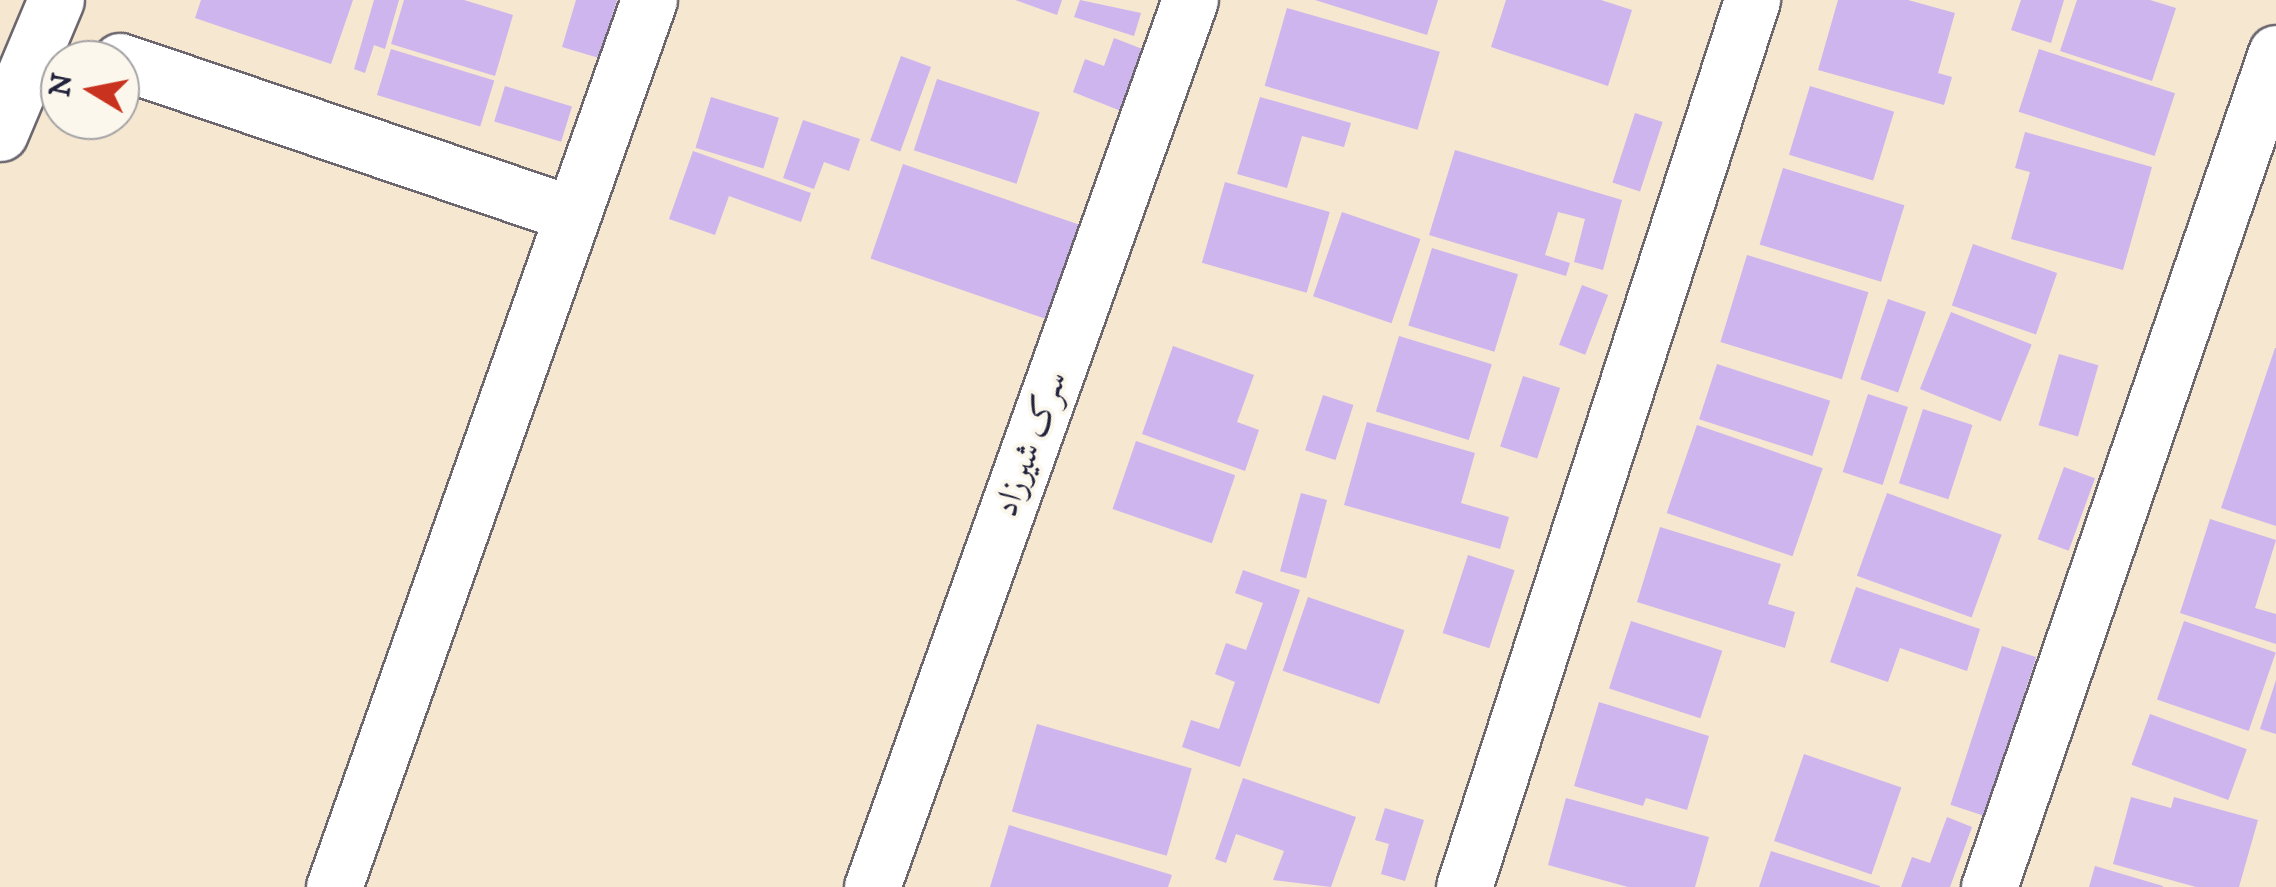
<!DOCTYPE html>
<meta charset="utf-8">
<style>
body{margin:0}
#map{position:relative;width:2276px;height:887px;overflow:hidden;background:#f5e7d0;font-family:"IM FELL DW Pica",Amiri,serif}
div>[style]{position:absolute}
.building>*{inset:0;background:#ceb5ed;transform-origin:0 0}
.roads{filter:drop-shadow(2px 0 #6c676f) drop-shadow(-2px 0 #6c676f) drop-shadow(0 2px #6c676f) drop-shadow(0 -2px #6c676f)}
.minor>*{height:55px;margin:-27.5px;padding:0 27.5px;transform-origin:27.5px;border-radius:27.5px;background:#fff}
span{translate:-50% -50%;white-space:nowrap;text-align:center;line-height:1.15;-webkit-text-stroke:8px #fbf7ec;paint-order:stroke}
.street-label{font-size:35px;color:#22223b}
.north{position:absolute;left:40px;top:40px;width:100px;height:100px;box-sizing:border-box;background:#fbf7ec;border:2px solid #a4a2a5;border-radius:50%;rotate:280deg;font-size:28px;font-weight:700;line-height:40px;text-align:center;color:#22223b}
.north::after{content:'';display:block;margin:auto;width:35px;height:45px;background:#c8321e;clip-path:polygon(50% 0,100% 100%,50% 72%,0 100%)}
</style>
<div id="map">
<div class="building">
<i style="clip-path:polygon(201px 0,353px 0,331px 64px,195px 18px)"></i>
<i style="clip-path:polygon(374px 0,399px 0,385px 49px,374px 45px,365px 73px,354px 69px)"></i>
<i style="clip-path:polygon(404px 0,464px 0,513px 15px,495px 76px,391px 44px)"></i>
<i style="clip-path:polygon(576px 0,617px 0,599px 58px,562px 47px)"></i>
<i style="clip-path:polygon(1015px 0,1062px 0,1057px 15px)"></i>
<i style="clip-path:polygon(1080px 0,1141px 13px,1134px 36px,1074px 17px)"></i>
<i style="clip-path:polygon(1315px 0,1438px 0,1427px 35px)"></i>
<i style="clip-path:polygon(1506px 0,1601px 0,1632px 10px,1608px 86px,1491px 47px)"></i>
<i style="clip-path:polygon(1838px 0,1908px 0,1955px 13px,1938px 73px,1952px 77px,1944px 105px,1818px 70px)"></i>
<i style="clip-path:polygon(2021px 0,2064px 0,2051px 43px,2011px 30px)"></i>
<i style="clip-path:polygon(2077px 0,2150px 0,2176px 8px,2152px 81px,2060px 51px)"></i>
<i style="left:1287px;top:8px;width:159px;height:81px;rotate:16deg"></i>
<i style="clip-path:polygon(1114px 38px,1145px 50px,1121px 111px,1073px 92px,1085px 59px,1104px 66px)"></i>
<i style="left:391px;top:49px;width:108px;height:48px;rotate:17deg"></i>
<i style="left:2039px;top:49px;width:143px;height:66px;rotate:18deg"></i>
<i style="left:901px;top:56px;width:32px;height:90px;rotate:20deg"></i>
<i style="left:937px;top:79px;width:108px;height:75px;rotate:18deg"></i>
<i style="left:505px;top:86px;width:70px;height:37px;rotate:17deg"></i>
<i style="left:1810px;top:86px;width:88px;height:72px;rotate:17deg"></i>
<i style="left:711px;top:97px;width:71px;height:53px;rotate:17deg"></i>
<i style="clip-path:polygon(1260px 97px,1351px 123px,1344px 147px,1302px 136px,1287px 188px,1237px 174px)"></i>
<i style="left:1635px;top:113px;width:29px;height:73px;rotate:18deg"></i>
<i style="clip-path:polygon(803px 120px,860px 139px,849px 171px,824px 162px,814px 189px,783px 178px)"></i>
<i style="clip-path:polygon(2025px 132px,2152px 167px,2123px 270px,2011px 239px,2030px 172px,2015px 168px)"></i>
<i style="clip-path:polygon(1455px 150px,1622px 200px,1603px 270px,1574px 262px,1585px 219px,1558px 212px,1545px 255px,1570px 263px,1566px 276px,1429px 235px)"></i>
<i style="clip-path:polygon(693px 151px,811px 193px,801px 222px,729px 196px,715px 235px,669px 219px)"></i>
<i style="left:903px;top:164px;width:199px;height:100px;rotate:19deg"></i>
<i style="left:1783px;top:168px;width:127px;height:80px;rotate:17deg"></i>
<i style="left:1225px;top:182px;width:109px;height:84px;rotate:16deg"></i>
<i style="left:1342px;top:212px;width:83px;height:89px;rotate:19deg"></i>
<i style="left:1973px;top:244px;width:89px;height:65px;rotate:19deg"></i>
<i style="left:1432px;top:248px;width:90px;height:81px;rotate:17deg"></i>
<i style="left:1747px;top:255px;width:127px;height:91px;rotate:17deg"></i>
<i style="left:1582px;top:285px;width:28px;height:64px;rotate:21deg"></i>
<i style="left:1888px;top:299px;width:40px;height:85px;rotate:19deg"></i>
<i style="left:1951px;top:312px;width:87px;height:83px;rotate:22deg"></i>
<i style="left:1399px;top:336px;width:97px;height:79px;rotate:17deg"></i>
<i style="clip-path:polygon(1173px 346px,1254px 375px,1237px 422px,1259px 430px,1245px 471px,1142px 434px)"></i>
<i style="clip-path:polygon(2275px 348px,2276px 348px,2276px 526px,2221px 508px)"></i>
<i style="left:2059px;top:354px;width:41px;height:74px;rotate:16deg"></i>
<i style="left:1717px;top:364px;width:119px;height:58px;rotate:18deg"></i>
<i style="left:1523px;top:376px;width:39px;height:74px;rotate:18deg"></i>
<i style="left:1868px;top:394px;width:42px;height:82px;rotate:18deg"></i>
<i style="left:1323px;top:395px;width:32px;height:58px;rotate:18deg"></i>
<i style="left:1923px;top:409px;width:52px;height:78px;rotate:18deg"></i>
<i style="clip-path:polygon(1367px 422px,1475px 453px,1461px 503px,1509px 517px,1500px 549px,1344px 505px)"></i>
<i style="left:1697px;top:425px;width:133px;height:93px;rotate:19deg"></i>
<i style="left:1136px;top:441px;width:105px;height:72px;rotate:19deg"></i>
<i style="left:2064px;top:467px;width:33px;height:77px;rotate:20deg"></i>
<i style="left:1301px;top:493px;width:27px;height:81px;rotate:15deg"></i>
<i style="left:1887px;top:493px;width:122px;height:88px;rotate:20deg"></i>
<i style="clip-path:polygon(2210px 519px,2276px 540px,2255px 608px,2276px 614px,2276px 644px,2180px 613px)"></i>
<i style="clip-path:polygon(1660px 527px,1781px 564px,1768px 604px,1795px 612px,1785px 648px,1637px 602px)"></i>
<i style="left:1468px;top:555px;width:49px;height:82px;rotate:18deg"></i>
<i style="clip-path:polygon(1243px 570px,1300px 590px,1240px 767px,1182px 747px,1191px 720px,1219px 729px,1235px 682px,1215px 674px,1226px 643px,1246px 650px,1263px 603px,1235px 593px)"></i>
<i style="clip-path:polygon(1856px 587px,1980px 629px,1967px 671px,1900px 648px,1888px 682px,1830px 662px)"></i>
<i style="left:1308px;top:597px;width:102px;height:78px;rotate:19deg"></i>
<i style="left:1631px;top:621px;width:96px;height:71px;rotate:18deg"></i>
<i style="left:2184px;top:621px;width:97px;height:83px;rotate:19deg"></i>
<i style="left:2002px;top:646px;width:36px;height:167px;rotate:18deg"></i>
<i style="clip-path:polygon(2276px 680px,2276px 734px,2260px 729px)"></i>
<i style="clip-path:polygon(1599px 702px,1709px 736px,1687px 810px,1646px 798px,1643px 806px,1574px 786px)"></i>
<i style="left:2150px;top:714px;width:103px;height:54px;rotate:20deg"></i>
<i style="left:1037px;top:724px;width:161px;height:91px;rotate:16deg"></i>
<i style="left:1804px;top:754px;width:103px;height:92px;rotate:19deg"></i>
<i style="clip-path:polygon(1243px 778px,1356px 817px,1331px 887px,1273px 880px,1284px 851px,1236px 834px,1226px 863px,1215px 859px)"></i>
<i style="clip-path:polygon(2131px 797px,2171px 808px,2174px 797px,2258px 820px,2239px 887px,2196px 887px,2113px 864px)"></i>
<i style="clip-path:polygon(1566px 798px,1709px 837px,1695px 887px,1628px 887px,1548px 865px)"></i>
<i style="clip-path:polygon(1385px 808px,1424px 820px,1405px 881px,1381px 874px,1389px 844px,1375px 840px)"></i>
<i style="clip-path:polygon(1947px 817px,1972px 827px,1950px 887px,1901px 887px,1912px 857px,1930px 863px)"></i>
<i style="clip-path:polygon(1009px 825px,1172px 875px,1168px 887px,990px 887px)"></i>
<i style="clip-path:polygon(1771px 851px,1880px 886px,1880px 887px,1759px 887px)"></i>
<i style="clip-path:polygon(2095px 866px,2163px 886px,2163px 887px,2089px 887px)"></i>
</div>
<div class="roads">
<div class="minor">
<i style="left:120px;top:61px;width:478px;rotate:18.7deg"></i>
<i style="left:0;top:133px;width:144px;rotate:-67.2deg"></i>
<i style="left:334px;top:887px;width:941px;rotate:-70.45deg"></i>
<i style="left:872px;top:887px;width:942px;rotate:-70.28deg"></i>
<i style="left:1464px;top:887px;width:933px;rotate:-72.01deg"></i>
<i style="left:1989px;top:887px;width:882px;rotate:-71.01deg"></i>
</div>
</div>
<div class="street-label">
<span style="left:1031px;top:444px;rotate:-70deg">سرک شیرزاد</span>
</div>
<div class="north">N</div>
</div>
